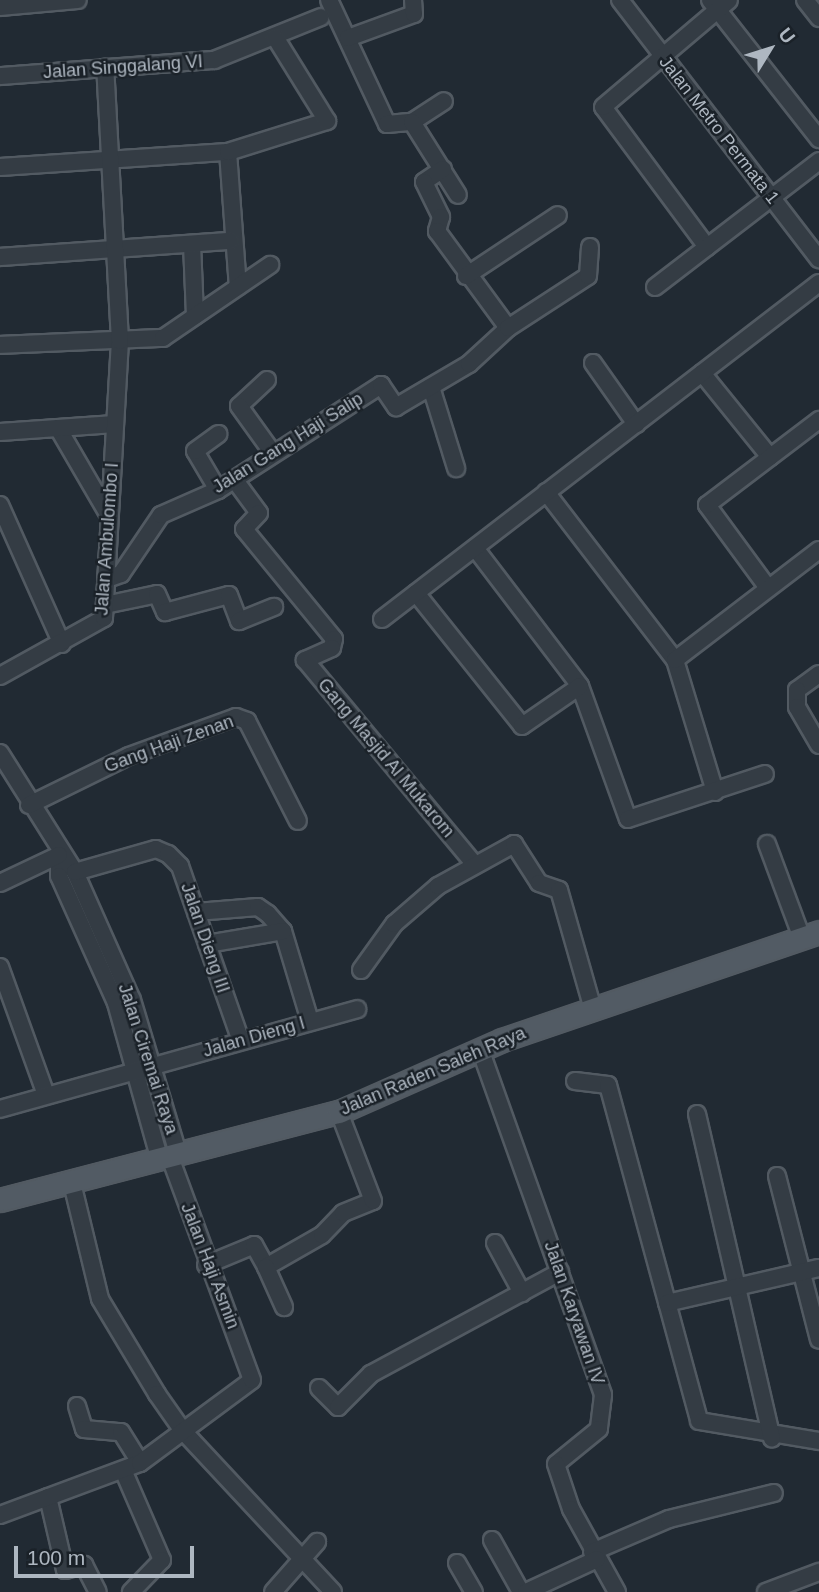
<!DOCTYPE html>
<style>
body{margin:0}
#map{position:relative;width:819px;height:1592px;overflow:hidden;background:#212a33;font-family:Helvetica,sans-serif}
div>[style]{position:absolute}
.roads{filter:drop-shadow(2px 0 #525a62) drop-shadow(-2px 0 #525a62) drop-shadow(0 2px #525a62) drop-shadow(0 -2px #525a62)}
.minor>*{height:16px;margin:-8px;padding:0 8px;transform-origin:8px;border-radius:8px;background:#343c44}
.major>*{height:21px;margin:-10.5px;padding:0 10.5px;transform-origin:10.5px;border-radius:10.5px;background:#525b64}
span{translate:-50% -50%;white-space:nowrap;text-align:center;line-height:1.15;-webkit-text-stroke:5px #1a2128;paint-order:stroke}
.street-label{font-size:18px;color:#aeb7c1}
.north{position:absolute;left:735px;top:14px;width:70px;height:70px;-webkit-text-stroke:5px #1a2128;paint-order:stroke;rotate:52deg;font-size:19px;font-weight:700;line-height:28px;text-align:center;color:#aeb7c1}
.north::after{content:'';display:block;margin:auto;width:24px;height:32px;background:#aeb7c1;clip-path:polygon(50% 0,100% 100%,50% 72%,0 100%)}
.scale{position:absolute;left:14px;top:1546px;width:180px;height:32px;box-sizing:border-box;border:4px solid #aeb7c1;border-top:0;padding-left:9px;font-size:21px;line-height:24px;white-space:nowrap;color:#aeb7c1;-webkit-text-stroke:5px #1a2128;paint-order:stroke}
</style>
<div id="map">
<div class="roads">
<div class="minor">
<i style="left:329px;top:0;width:137px;rotate:64.9deg"></i>
<i style="left:387px;top:124px;width:25px;rotate:-5deg"></i>
<i style="left:412px;top:122px;width:38px;rotate:-33deg"></i>
<i style="left:620px;top:0;width:327px;rotate:52.5deg"></i>
<i style="left:710px;top:0;width:177px;rotate:51.9deg"></i>
<i style="left:805px;top:0;width:23px;rotate:52deg"></i>
<i style="left:0;top:7px;width:78px;rotate:-5.1deg"></i>
<i style="left:348px;top:38px;width:70px;rotate:-20deg"></i>
<i style="left:414px;top:14px;width:14px;rotate:-94deg"></i>
<i style="left:0;top:76px;width:215px;rotate:-4.3deg"></i>
<i style="left:214px;top:60px;width:115px;rotate:-21.9deg"></i>
<i style="left:412px;top:122px;width:86px;rotate:57.8deg"></i>
<i style="left:228px;top:152px;width:135px;rotate:85.8deg"></i>
<i style="left:0;top:167px;width:228px;rotate:-3.8deg"></i>
<i style="left:228px;top:152px;width:104px;rotate:-17.4deg"></i>
<i style="left:327px;top:121px;width:99px;rotate:-121.8deg"></i>
<i style="left:443px;top:169px;width:23px;rotate:146deg"></i>
<i style="left:424px;top:182px;width:39px;rotate:64deg"></i>
<i style="left:441px;top:217px;width:15px;rotate:106deg"></i>
<i style="left:437px;top:231px;width:120px;rotate:53.8deg"></i>
<i style="left:192px;top:244px;width:72px;rotate:87.6deg"></i>
<i style="left:707px;top:247px;width:174px;rotate:-126.6deg"></i>
<i style="left:603px;top:107px;width:165px;rotate:-40.3deg"></i>
<i style="left:0;top:257px;width:231px;rotate:-4deg"></i>
<i style="left:466px;top:276px;width:110px;rotate:-33.5deg"></i>
<i style="left:655px;top:287px;width:207px;rotate:-37.5deg"></i>
<i style="left:0;top:345px;width:163px;rotate:-2.5deg"></i>
<i style="left:163px;top:338px;width:130px;rotate:-34.3deg"></i>
<i style="left:593px;top:363px;width:75px;rotate:54.8deg"></i>
<i style="left:702px;top:373px;width:108px;rotate:51deg"></i>
<i style="left:267px;top:380px;width:38px;rotate:137deg"></i>
<i style="left:239px;top:406px;width:57px;rotate:54.3deg"></i>
<i style="left:431px;top:387px;width:85px;rotate:72.8deg"></i>
<i style="left:58px;top:428px;width:99px;rotate:59.8deg"></i>
<i style="left:0;top:432px;width:115px;rotate:-4deg"></i>
<i style="left:234px;top:479px;width:42px;rotate:53.7deg"></i>
<i style="left:259px;top:513px;width:22px;rotate:133deg"></i>
<i style="left:244px;top:529px;width:142px;rotate:50.7deg"></i>
<i style="left:334px;top:639px;width:9px;rotate:103deg"></i>
<i style="left:332px;top:648px;width:30px;rotate:156deg"></i>
<i style="left:305px;top:660px;width:263px;rotate:50.3deg"></i>
<i style="left:218px;top:490px;width:45px;rotate:-120.5deg"></i>
<i style="left:195px;top:451px;width:29px;rotate:-36deg"></i>
<i style="left:546px;top:492px;width:212px;rotate:52.5deg"></i>
<i style="left:675px;top:660px;width:138px;rotate:73.1deg"></i>
<i style="left:0;top:505px;width:152px;rotate:66deg"></i>
<i style="left:475px;top:548px;width:173px;rotate:52.7deg"></i>
<i style="left:580px;top:686px;width:141px;rotate:70.2deg"></i>
<i style="left:628px;top:819px;width:144px;rotate:-18.2deg"></i>
<i style="left:107px;top:579px;width:15px;rotate:-20deg"></i>
<i style="left:121px;top:574px;width:71px;rotate:-55.9deg"></i>
<i style="left:161px;top:515px;width:62px;rotate:-23.7deg"></i>
<i style="left:218px;top:490px;width:194px;rotate:-32.8deg"></i>
<i style="left:381px;top:385px;width:27px;rotate:56deg"></i>
<i style="left:396px;top:407px;width:85px;rotate:-30.5deg"></i>
<i style="left:469px;top:364px;width:53px;rotate:-42.7deg"></i>
<i style="left:508px;top:328px;width:95px;rotate:-33deg"></i>
<i style="left:588px;top:276px;width:29px;rotate:-86deg"></i>
<i style="left:768px;top:588px;width:103px;rotate:-126.3deg"></i>
<i style="left:707px;top:505px;width:141px;rotate:-37.2deg"></i>
<i style="left:416px;top:593px;width:170px;rotate:51.4deg"></i>
<i style="left:522px;top:726px;width:70px;rotate:-34.6deg"></i>
<i style="left:105px;top:605px;width:53px;rotate:-11.9deg"></i>
<i style="left:157px;top:594px;width:20px;rotate:66deg"></i>
<i style="left:165px;top:612px;width:66px;rotate:-14.9deg"></i>
<i style="left:229px;top:595px;width:28px;rotate:69deg"></i>
<i style="left:239px;top:621px;width:38px;rotate:-22deg"></i>
<i style="left:382px;top:619px;width:551px;rotate:-37.56deg"></i>
<i style="left:675px;top:660px;width:181px;rotate:-37.4deg"></i>
<i style="left:819px;top:674px;width:27px;rotate:144deg"></i>
<i style="left:797px;top:690px;width:17px;rotate:90deg"></i>
<i style="left:797px;top:707px;width:44px;rotate:59.9deg"></i>
<i style="left:0;top:676px;width:119px;rotate:-29.1deg"></i>
<i style="left:104px;top:618px;width:277px;rotate:-86.7deg"></i>
<i style="left:120px;top:341px;width:274px;rotate:-93.1deg"></i>
<i style="left:0;top:753px;width:141px;rotate:57.8deg"></i>
<i style="left:75px;top:872px;width:140px;rotate:66deg"></i>
<i style="left:132px;top:1000px;width:160px;rotate:73.3deg"></i>
<i style="left:29px;top:805px;width:111px;rotate:-26.1deg"></i>
<i style="left:129px;top:756px;width:114px;rotate:-20deg"></i>
<i style="left:236px;top:717px;width:12px;rotate:20deg"></i>
<i style="left:247px;top:721px;width:112px;rotate:63deg"></i>
<i style="left:767px;top:844px;width:100px;rotate:69.6deg"></i>
<i style="left:59px;top:855px;width:21px;rotate:90deg"></i>
<i style="left:59px;top:876px;width:139px;rotate:65.8deg"></i>
<i style="left:116px;top:1003px;width:160px;rotate:74.4deg"></i>
<i style="left:75px;top:872px;width:84px;rotate:-15.9deg"></i>
<i style="left:156px;top:849px;width:13px;rotate:23deg"></i>
<i style="left:168px;top:854px;width:17px;rotate:45deg"></i>
<i style="left:180px;top:866px;width:182px;rotate:70.8deg"></i>
<i style="left:0;top:883px;width:65px;rotate:-25.4deg"></i>
<i style="left:196px;top:912px;width:62px;rotate:-4.6deg"></i>
<i style="left:258px;top:907px;width:12px;rotate:35deg"></i>
<i style="left:268px;top:914px;width:23px;rotate:49deg"></i>
<i style="left:283px;top:931px;width:94px;rotate:73.3deg"></i>
<i style="left:207px;top:944px;width:77px;rotate:-9.7deg"></i>
<i style="left:0;top:967px;width:136px;rotate:70.2deg"></i>
<i style="left:361px;top:970px;width:57px;rotate:-54.3deg"></i>
<i style="left:394px;top:924px;width:58px;rotate:-40.8deg"></i>
<i style="left:438px;top:886px;width:87px;rotate:-28.9deg"></i>
<i style="left:514px;top:844px;width:46px;rotate:57.3deg"></i>
<i style="left:539px;top:883px;width:21px;rotate:19deg"></i>
<i style="left:559px;top:890px;width:124px;rotate:74.1deg"></i>
<i style="left:480px;top:1049px;width:367px;rotate:70.4deg"></i>
<i style="left:603px;top:1395px;width:34px;rotate:97deg"></i>
<i style="left:599px;top:1429px;width:55px;rotate:140.9deg"></i>
<i style="left:556px;top:1464px;width:47px;rotate:71.6deg"></i>
<i style="left:571px;top:1509px;width:95px;rotate:61deg"></i>
<i style="left:575px;top:1081px;width:33px;rotate:7deg"></i>
<i style="left:608px;top:1085px;width:348px;rotate:74.8deg"></i>
<i style="left:699px;top:1421px;width:122px;rotate:9.5deg"></i>
<i style="left:0;top:1109px;width:371px;rotate:-15.6deg"></i>
<i style="left:697px;top:1114px;width:333px;rotate:77deg"></i>
<i style="left:777px;top:1176px;width:169px;rotate:75.6deg"></i>
<i style="left:72px;top:1183px;width:119px;rotate:76.4deg"></i>
<i style="left:100px;top:1299px;width:111px;rotate:59deg"></i>
<i style="left:157px;top:1394px;width:45px;rotate:54.9deg"></i>
<i style="left:183px;top:1431px;width:220px;rotate:47deg"></i>
<i style="left:495px;top:1243px;width:57px;rotate:61.6deg"></i>
<i style="left:206px;top:1265px;width:52px;rotate:-22.6deg"></i>
<i style="left:254px;top:1245px;width:25px;rotate:61deg"></i>
<i style="left:266px;top:1267px;width:64px;rotate:-29.7deg"></i>
<i style="left:322px;top:1235px;width:30px;rotate:-46deg"></i>
<i style="left:343px;top:1213px;width:32px;rotate:-22deg"></i>
<i style="left:373px;top:1201px;width:95px;rotate:-110.9deg"></i>
<i style="left:266px;top:1267px;width:44px;rotate:65.8deg"></i>
<i style="left:667px;top:1303px;width:156px;rotate:-13deg"></i>
<i style="left:319px;top:1388px;width:27px;rotate:45deg"></i>
<i style="left:338px;top:1407px;width:47px;rotate:-45deg"></i>
<i style="left:371px;top:1374px;width:215px;rotate:-28.4deg"></i>
<i style="left:77px;top:1406px;width:24px;rotate:73deg"></i>
<i style="left:84px;top:1429px;width:37px;rotate:5deg"></i>
<i style="left:121px;top:1432px;width:36px;rotate:58deg"></i>
<i style="left:123px;top:1470px;width:98px;rotate:66.6deg"></i>
<i style="left:162px;top:1560px;width:45px;rotate:134.1deg"></i>
<i style="left:48px;top:1497px;width:75px;rotate:76.9deg"></i>
<i style="left:65px;top:1570px;width:20px;rotate:-15deg"></i>
<i style="left:84px;top:1565px;width:30px;rotate:63deg"></i>
<i style="left:0;top:1515px;width:149px;rotate:-20.4deg"></i>
<i style="left:140px;top:1463px;width:139px;rotate:-36.5deg"></i>
<i style="left:252px;top:1380px;width:240px;rotate:-110.2deg"></i>
<i style="left:492px;top:1540px;width:60px;rotate:60.9deg"></i>
<i style="left:592px;top:1552px;width:84px;rotate:-23.2deg"></i>
<i style="left:669px;top:1519px;width:108px;rotate:-13.9deg"></i>
<i style="left:457px;top:1563px;width:34px;rotate:60deg"></i>
<i style="left:273px;top:1592px;width:67px;rotate:-48.7deg"></i>
<i style="left:526px;top:1592px;width:78px;rotate:-24.9deg"></i>
<i style="left:766px;top:1592px;width:57px;rotate:-20.7deg"></i>
</div>
<div class="major">
<i style="left:0;top:1200px;width:350px;rotate:-14.6deg"></i>
<i style="left:339px;top:1112px;width:178px;rotate:-23.8deg"></i>
<i style="left:502px;top:1040px;width:335px;rotate:-18.8deg"></i>
</div>
</div>
<div class="street-label">
<span style="left:123px;top:67px;rotate:-4deg">Jalan Singgalang VI</span>
<span style="left:719px;top:130px;rotate:52deg">Jalan Metro Permata 1</span>
<span style="left:288px;top:443px;rotate:-32deg">Jalan Gang Haji Salip</span>
<span style="left:107px;top:539px;rotate:-86deg">Jalan Ambulombo I</span>
<span style="left:169px;top:744px;rotate:-20deg">Gang Haji Zenan</span>
<span style="left:386px;top:758px;rotate:50deg">Gang Masjid Al Mukarom</span>
<span style="left:205px;top:938px;rotate:71deg">Jalan Dieng III</span>
<span style="left:254px;top:1037px;rotate:-16deg">Jalan Dieng I</span>
<span style="left:148px;top:1059px;rotate:72deg">Jalan Ciremai Raya</span>
<span style="left:433px;top:1071px;rotate:-23deg">Jalan Raden Saleh Raya</span>
<span style="left:210px;top:1266px;rotate:69deg">Jalan Haji Asmin</span>
<span style="left:574px;top:1313px;rotate:71deg">Jalan Karyawan IV</span>
</div>
<div class="north">U</div>
<div class="scale">100 m</div>
</div>
